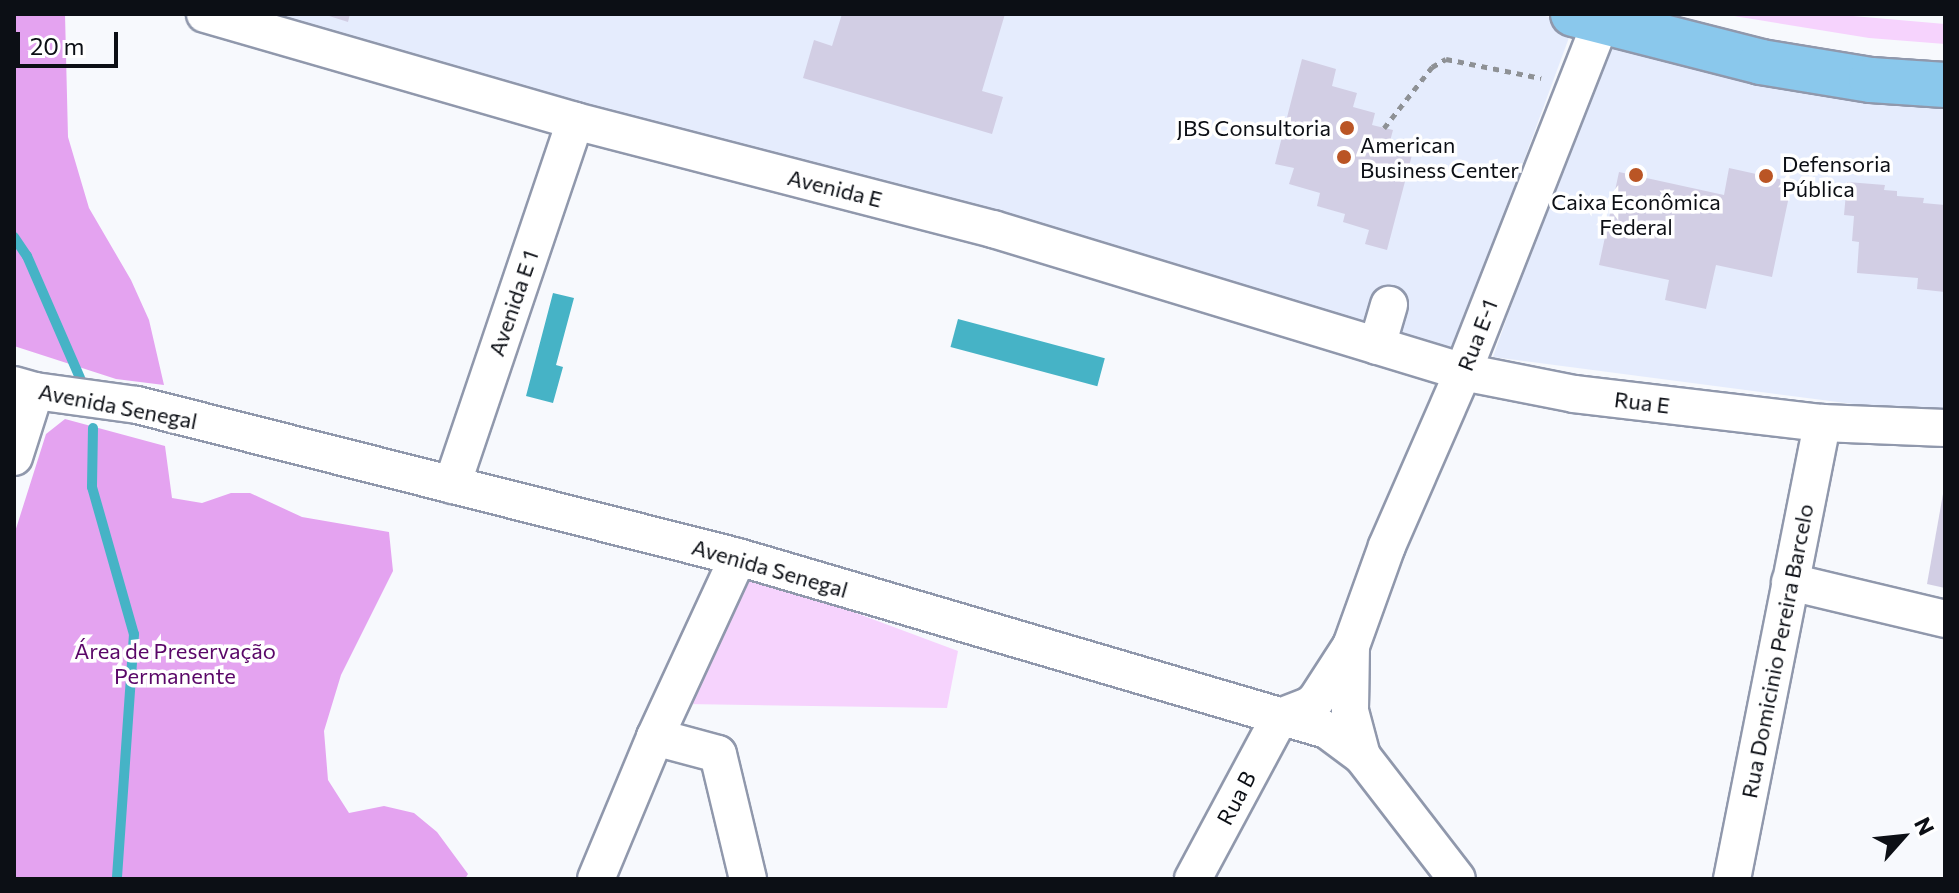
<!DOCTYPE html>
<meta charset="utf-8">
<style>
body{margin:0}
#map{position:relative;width:1959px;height:893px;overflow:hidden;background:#f7f9fd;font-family:Commissioner,sans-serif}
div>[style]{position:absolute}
.built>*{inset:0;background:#e5ecfd}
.green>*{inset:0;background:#f6d3fd}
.forest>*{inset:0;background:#e4a3f0}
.water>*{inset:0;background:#46b3c6;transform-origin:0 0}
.stream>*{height:10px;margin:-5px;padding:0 5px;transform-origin:5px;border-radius:5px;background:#46b3c6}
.building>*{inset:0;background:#d2cee4}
.path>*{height:5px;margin-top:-2.5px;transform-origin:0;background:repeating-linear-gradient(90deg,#8e9195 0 6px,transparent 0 12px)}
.roads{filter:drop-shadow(2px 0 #9098ac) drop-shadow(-2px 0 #9098ac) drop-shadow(0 2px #9098ac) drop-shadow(0 -2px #9098ac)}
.minor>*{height:36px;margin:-18px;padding:0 18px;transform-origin:18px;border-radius:18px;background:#fff}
.major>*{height:44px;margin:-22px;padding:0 22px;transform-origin:22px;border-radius:22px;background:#8ac8ec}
.dots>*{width:22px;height:22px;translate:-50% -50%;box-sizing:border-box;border:4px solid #fff;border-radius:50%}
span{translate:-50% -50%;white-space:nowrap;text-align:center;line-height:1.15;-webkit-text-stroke:7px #fff;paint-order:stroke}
.poi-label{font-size:22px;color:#0c0f15}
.right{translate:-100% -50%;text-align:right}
.left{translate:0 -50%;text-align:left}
.street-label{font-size:22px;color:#0c0f15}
.park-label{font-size:22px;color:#5a0768}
.frame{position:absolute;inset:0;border:16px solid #0c0f15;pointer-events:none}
.north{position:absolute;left:1863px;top:797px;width:80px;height:80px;-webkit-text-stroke:6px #fff;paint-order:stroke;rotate:63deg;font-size:22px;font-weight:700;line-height:32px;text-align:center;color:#0c0f15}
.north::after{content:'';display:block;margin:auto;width:28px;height:36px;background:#0c0f15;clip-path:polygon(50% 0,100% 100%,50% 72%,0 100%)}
.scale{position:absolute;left:16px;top:32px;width:102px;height:36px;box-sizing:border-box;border:4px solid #0c0f15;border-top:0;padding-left:10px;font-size:24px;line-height:28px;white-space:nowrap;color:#0c0f15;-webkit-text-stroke:6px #fff;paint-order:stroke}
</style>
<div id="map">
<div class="built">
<i style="clip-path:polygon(270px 14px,1538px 14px,1574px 24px,1453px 353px)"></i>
<i style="clip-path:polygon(1608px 33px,1945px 90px,1945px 410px,1892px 409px,1493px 357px)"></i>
</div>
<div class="green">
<i style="clip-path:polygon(1722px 14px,1830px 14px,1945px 24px,1945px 44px,1869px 38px)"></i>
<i style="clip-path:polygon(746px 572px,958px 651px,947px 708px,686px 704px)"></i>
</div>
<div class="forest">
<i style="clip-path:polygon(14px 14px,65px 14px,68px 137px,89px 208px,131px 280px,149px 320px,164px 385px,116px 379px,14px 346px)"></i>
<i style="clip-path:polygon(65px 419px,165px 446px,172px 498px,202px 503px,231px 493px,250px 493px,302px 517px,389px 532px,393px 571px,341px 675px,324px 731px,328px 780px,349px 813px,384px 806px,414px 813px,437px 832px,468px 874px,465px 879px,14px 879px,14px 535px,46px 434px)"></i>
</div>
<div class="water">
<i style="clip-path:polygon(553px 293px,574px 298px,556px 365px,563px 367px,553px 403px,526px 396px)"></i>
<i style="left:958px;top:319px;width:152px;height:29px;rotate:15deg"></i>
</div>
<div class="stream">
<i style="left:14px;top:237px;width:23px;rotate:56deg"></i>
<i style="left:27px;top:256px;width:133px;rotate:66.5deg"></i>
<i style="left:93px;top:428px;width:59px;rotate:91deg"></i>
<i style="left:92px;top:487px;width:153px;rotate:74.1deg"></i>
<i style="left:134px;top:634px;width:246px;rotate:94deg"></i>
</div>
<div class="building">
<i style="clip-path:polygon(323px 14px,350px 14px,348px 22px)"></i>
<i style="clip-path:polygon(842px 14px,1005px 14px,982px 91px,1003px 97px,992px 134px,803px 78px,814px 40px,832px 46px)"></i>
<i style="clip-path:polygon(1302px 59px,1336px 69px,1332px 86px,1357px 93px,1353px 107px,1375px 113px,1372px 125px,1393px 130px,1389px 145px,1413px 151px,1387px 250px,1365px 244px,1369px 230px,1343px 222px,1345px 214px,1317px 206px,1320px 193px,1289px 184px,1294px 168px,1275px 164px)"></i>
<i style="clip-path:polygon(1729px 168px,1792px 182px,1772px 277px,1716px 265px,1706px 309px,1665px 300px,1669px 280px,1599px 265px,1619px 172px,1724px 195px)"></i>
<i style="clip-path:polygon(1847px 182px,1885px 185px,1884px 190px,1897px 191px,1897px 196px,1924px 198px,1923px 203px,1945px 205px,1945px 292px,1917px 289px,1918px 278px,1857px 273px,1859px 242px,1852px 241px,1854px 216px,1844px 215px)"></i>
<i style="clip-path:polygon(1943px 494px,1945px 494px,1945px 588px,1927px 584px)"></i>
</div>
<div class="path">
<i style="left:1384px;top:128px;width:78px;rotate:-51.8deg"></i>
<i style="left:1432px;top:67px;width:16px;rotate:-30deg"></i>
<i style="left:1446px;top:59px;width:97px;rotate:11.3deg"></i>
</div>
<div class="roads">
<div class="minor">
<i style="left:205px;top:14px;width:385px;rotate:16.1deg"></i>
<i style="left:575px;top:121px;width:432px;rotate:14.5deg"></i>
<i style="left:993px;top:229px;width:491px;rotate:16.9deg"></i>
<i style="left:1463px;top:372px;width:113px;rotate:11.2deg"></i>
<i style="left:1574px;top:394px;width:250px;rotate:6.7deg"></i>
<i style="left:1822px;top:423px;width:123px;rotate:2.3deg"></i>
<i style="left:1377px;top:346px;width:43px;rotate:-73.7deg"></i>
<i style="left:14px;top:385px;width:22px;rotate:16deg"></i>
<i style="left:35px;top:391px;width:103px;rotate:7.8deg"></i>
<i style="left:137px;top:405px;width:620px;rotate:14.19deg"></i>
<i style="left:738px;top:557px;width:614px;rotate:16.37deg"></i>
<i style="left:1327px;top:730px;width:44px;rotate:36.6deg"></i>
<i style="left:1362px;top:756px;width:155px;rotate:52.3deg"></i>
<i style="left:14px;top:457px;width:69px;rotate:-72.3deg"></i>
<i style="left:452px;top:485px;width:384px;rotate:-71.3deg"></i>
<i style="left:1790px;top:582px;width:159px;rotate:13.4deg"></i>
<i style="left:1351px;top:646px;width:65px;rotate:90.9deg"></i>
<i style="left:1350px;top:711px;width:47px;rotate:75.1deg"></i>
<i style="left:1280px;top:717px;width:31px;rotate:-21deg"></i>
<i style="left:1309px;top:706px;width:9px;rotate:-41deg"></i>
<i style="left:1316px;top:700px;width:64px;rotate:-57.1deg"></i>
<i style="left:1351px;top:646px;width:106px;rotate:-70.2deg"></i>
<i style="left:1387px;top:546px;width:190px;rotate:-66.4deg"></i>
<i style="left:1463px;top:372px;width:385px;rotate:-68.5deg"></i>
<i style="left:655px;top:737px;width:65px;rotate:15.1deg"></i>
<i style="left:718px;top:754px;width:129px;rotate:76.5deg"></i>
<i style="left:596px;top:879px;width:154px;rotate:-67.4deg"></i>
<i style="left:655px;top:737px;width:198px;rotate:-65.2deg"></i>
<i style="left:1193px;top:879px;width:184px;rotate:-61.8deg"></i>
<i style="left:1732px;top:879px;width:465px;rotate:-78.8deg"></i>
</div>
<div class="major">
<i style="left:1573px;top:14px;width:194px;rotate:14.3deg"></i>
<i style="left:1761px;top:62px;width:111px;rotate:9.3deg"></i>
<i style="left:1871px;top:80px;width:74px;rotate:3.9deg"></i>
</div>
</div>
<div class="dots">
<i style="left:1347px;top:128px;background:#ba5525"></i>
<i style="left:1344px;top:157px;background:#ba5525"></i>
<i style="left:1636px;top:175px;background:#ba5525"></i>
<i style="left:1766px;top:176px;background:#ba5525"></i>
</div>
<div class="poi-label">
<span class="right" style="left:1331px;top:128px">JBS Consultoria</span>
<span class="left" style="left:1360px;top:157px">American<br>Business Center</span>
<span class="left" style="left:1782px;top:176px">Defensoria<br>Pública</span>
<span style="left:1636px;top:214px">Caixa Econômica<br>Federal</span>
</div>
<div class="street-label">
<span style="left:835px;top:188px;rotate:14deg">Avenida E</span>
<span style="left:513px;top:303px;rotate:-71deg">Avenida E 1</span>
<span style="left:1477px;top:335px;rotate:-69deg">Rua E-1</span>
<span style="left:1642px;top:402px;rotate:7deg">Rua E</span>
<span style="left:118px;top:406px;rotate:11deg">Avenida Senegal</span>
<span style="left:770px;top:568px;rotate:16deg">Avenida Senegal</span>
<span style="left:1777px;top:651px;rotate:-79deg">Rua Domicinio Pereira Barcelo</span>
<span style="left:1236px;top:798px;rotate:-62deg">Rua B</span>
</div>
<div class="park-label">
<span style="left:175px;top:663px">Área de Preservação<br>Permanente</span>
</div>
<div class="frame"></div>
<div class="north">N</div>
<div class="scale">20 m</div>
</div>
